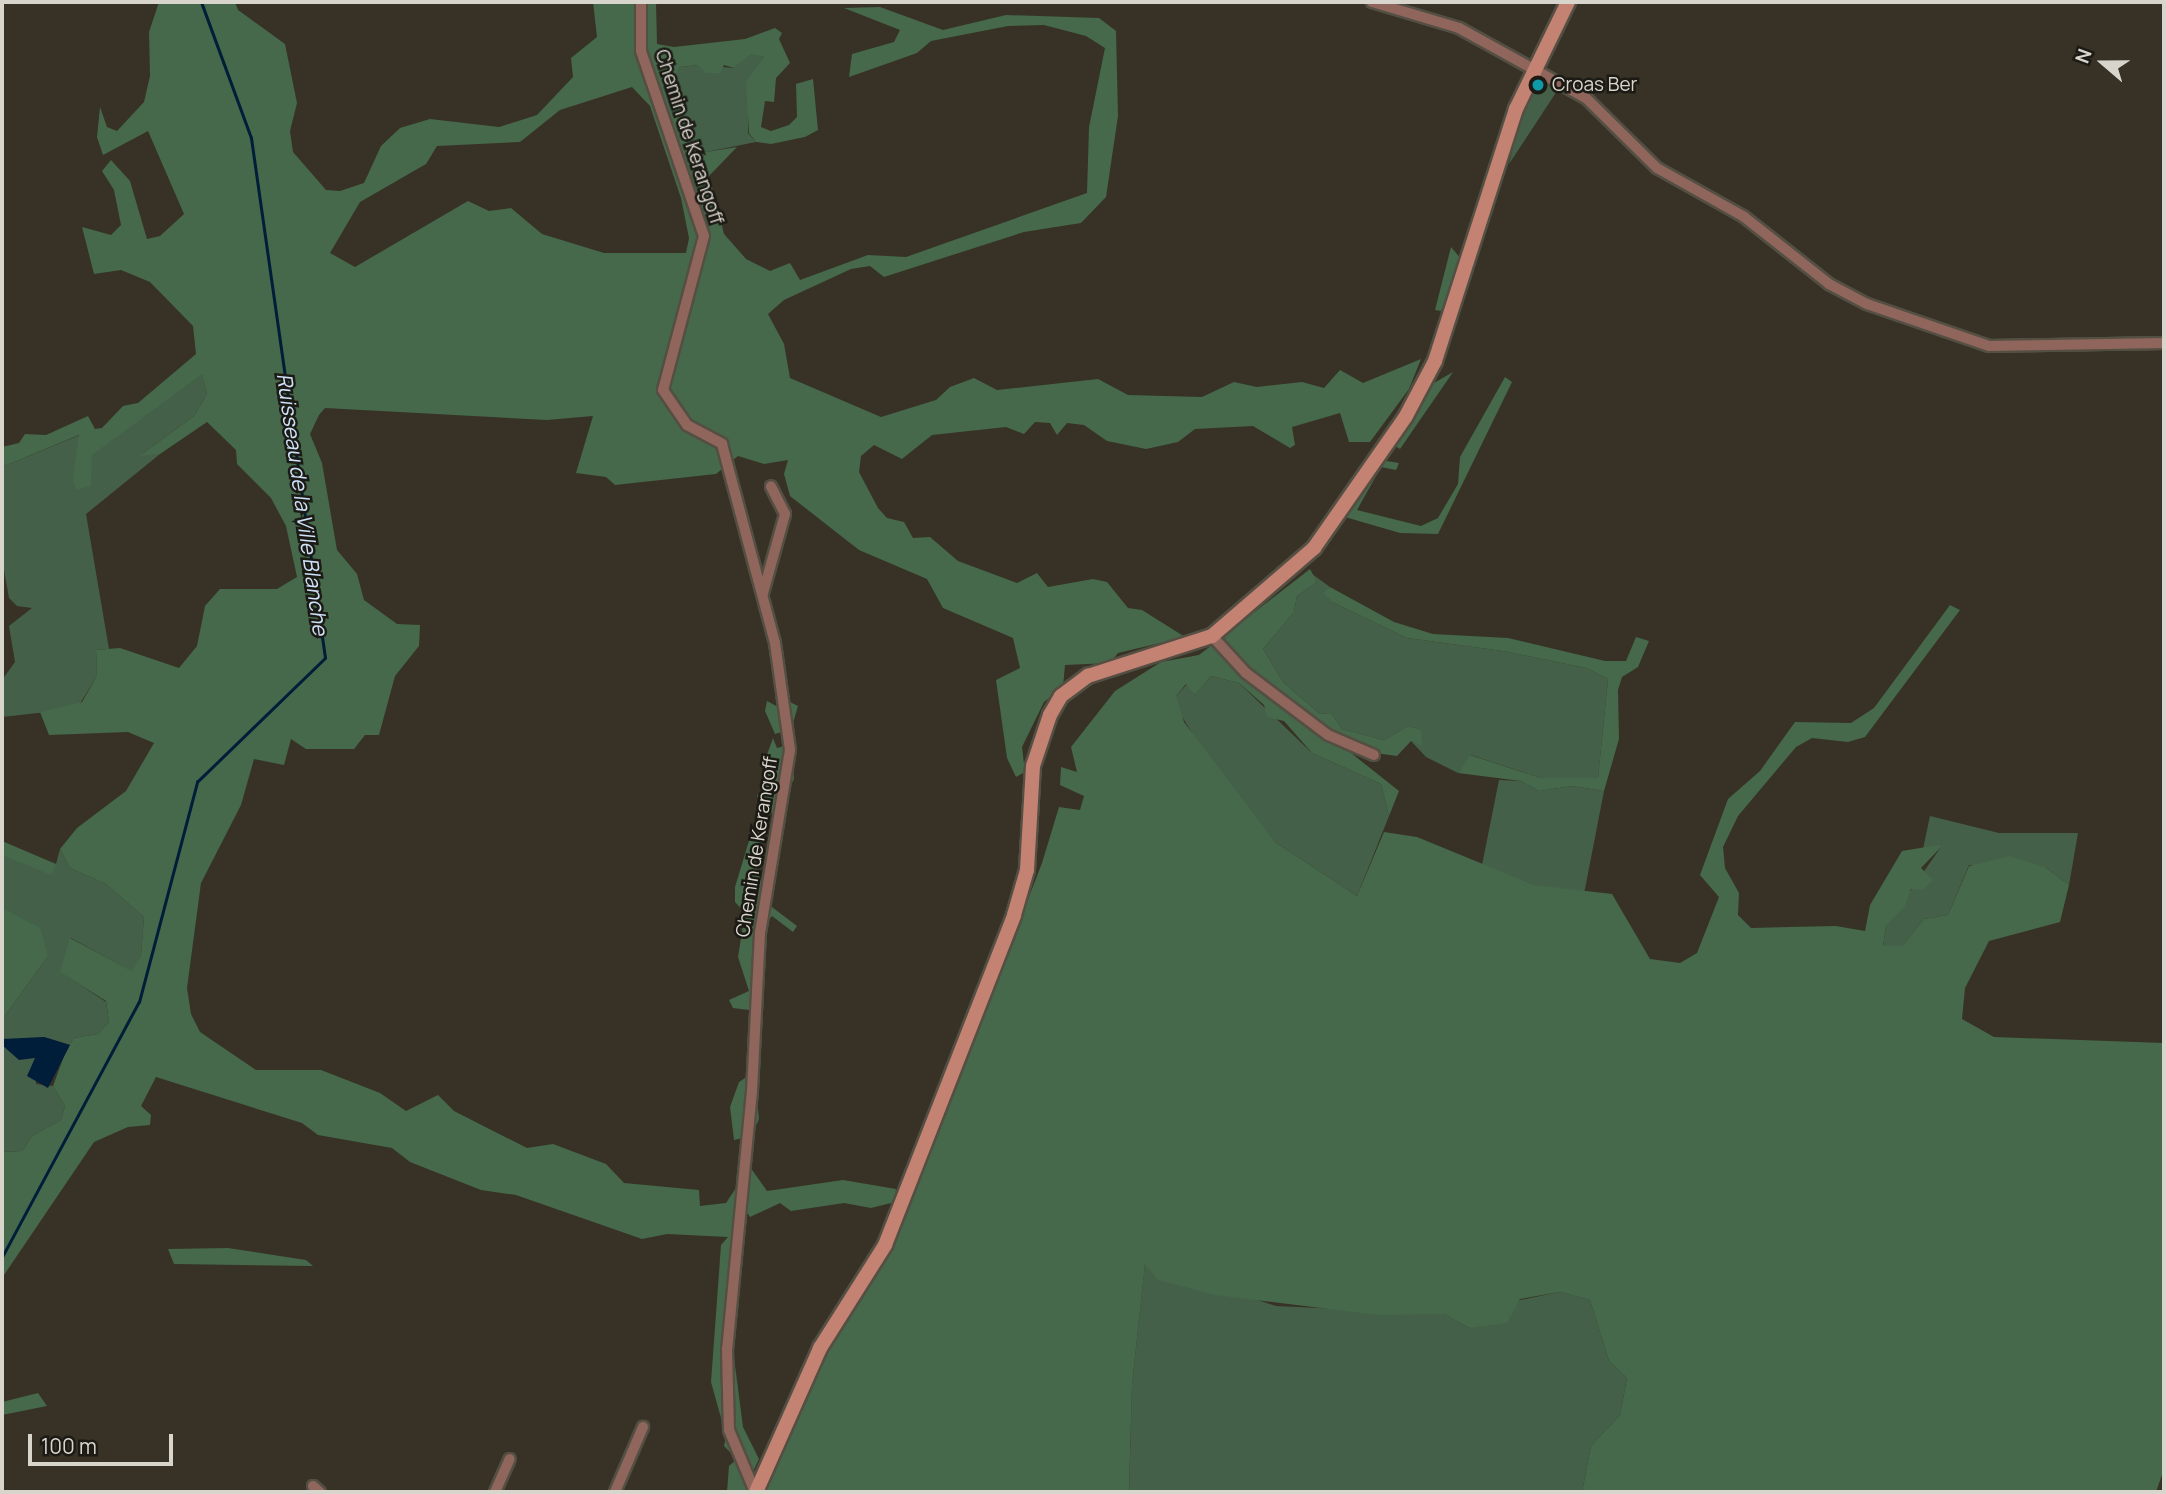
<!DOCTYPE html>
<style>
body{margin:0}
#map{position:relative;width:2166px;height:1494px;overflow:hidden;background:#373225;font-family:Manrope,sans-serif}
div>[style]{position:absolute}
.green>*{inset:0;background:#456048}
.forest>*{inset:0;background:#45694a}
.water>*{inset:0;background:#001d39}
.stream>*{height:2.5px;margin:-1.25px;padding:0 1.25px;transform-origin:1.25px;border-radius:1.25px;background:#001d39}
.roads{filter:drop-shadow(2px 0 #544f43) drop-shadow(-2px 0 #544f43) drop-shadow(0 2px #544f43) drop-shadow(0 -2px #544f43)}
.street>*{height:10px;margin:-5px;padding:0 5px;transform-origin:5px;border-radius:5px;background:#90665c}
.secondary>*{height:14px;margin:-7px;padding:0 7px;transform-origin:7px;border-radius:7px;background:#c38272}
.dots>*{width:19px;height:19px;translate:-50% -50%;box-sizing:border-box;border:4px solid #1c1a14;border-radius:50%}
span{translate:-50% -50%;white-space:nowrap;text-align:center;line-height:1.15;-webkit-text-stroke:5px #1c1a14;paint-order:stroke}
.poi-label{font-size:19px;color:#d8d5cd}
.left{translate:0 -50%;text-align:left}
.street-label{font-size:19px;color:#d8d5cd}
.water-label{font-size:21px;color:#cee2f9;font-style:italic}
.frame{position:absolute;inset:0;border:4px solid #d8d5cd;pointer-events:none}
.north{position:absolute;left:2068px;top:28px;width:70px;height:70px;-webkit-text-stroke:5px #1c1a14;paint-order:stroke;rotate:290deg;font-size:19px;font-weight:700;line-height:28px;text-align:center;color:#d8d5cd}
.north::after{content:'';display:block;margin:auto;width:24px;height:32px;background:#d8d5cd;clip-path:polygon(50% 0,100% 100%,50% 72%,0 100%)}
.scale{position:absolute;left:28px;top:1434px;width:145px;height:32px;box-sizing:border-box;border:4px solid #d8d5cd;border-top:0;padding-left:9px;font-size:21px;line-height:24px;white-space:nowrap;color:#d8d5cd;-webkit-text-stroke:5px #1c1a14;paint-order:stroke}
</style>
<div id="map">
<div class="green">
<i style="clip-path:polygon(751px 53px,764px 57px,749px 93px,748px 133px,756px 142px,706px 152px,689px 139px,674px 76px,680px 67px,698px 65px,734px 68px)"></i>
<i style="clip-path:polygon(1539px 80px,1557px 91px,1509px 164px,1521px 114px)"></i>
<i style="clip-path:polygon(202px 373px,207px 394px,194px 416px,143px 453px,160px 454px,86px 514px,109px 649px,96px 650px,97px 676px,81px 702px,65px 710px,2px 717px,2px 680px,15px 662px,9px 626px,32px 608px,17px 606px,9px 598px,2px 559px,2px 467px,80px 435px,76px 490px,89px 471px,91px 455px,106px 441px)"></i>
<i style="clip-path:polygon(1312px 574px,1330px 587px,1324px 593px,1332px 602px,1407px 638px,1503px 651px,1586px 668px,1608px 679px,1598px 778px,1541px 778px,1471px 755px,1458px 773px,1426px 757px,1411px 741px,1421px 745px,1420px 730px,1408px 726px,1384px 740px,1342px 729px,1331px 713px,1320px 714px,1283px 682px,1263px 649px,1294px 612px,1297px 596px,1317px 582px)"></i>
<i style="clip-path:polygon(1211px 676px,1239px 683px,1312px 753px,1381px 784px,1389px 816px,1357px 896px,1275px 842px,1212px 765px,1176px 707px,1176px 696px,1187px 684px,1195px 695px)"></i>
<i style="clip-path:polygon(1499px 780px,1521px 781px,1539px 791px,1572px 786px,1604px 791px,1584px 894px,1534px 885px,1482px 865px)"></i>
<i style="clip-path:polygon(1930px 816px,1999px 833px,2078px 833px,2069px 885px,2045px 867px,1969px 865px,1948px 915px,1924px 919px,1902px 946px,1883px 946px,1886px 926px,1943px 844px,1923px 849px)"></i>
<i style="clip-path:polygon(60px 849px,70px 868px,106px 884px,144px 917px,141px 955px,133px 972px,71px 938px,61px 972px,106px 1002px,109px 1022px,98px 1034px,74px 1038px,70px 1045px,44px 1037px,8px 1042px,2px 1039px,2px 1020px,48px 956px,2px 908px,2px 855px,56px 864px)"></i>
<i style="clip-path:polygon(2px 1045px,35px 1058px,36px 1084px,53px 1086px,65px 1106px,61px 1120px,32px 1136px,22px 1151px,2px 1152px)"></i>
<i style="clip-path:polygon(1145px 1263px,1276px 1306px,1444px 1314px,1469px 1328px,1520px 1300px,1560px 1292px,1590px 1300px,1609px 1361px,1627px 1378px,1620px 1415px,1591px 1446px,1582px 1492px,1129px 1492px,1132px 1385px)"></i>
</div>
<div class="forest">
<i style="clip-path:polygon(evenodd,159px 2px,235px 2px,238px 10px,285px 44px,297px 103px,290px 131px,293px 152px,326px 190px,340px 191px,364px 183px,381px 146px,400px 128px,430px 119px,499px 127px,537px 115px,573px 77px,571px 58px,597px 37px,593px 2px,656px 2px,657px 44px,674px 47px,745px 39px,775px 28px,782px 33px,779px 39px,790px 63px,776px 78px,774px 102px,765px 101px,761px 127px,771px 131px,789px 125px,797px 117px,796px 84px,813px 79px,818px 130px,805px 137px,771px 144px,756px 142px,749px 133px,746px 82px,764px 57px,751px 54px,734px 68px,724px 65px,720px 73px,706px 73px,698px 65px,680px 67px,674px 77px,689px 140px,706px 152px,737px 147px,709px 176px,724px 234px,746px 259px,770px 271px,790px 263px,800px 280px,868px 255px,906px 257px,1087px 193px,1089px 127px,1105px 48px,1086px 36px,1044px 25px,1008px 26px,931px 41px,917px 53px,849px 77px,852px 54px,894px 42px,900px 30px,844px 8px,880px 7px,943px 30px,1006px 15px,1099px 18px,1116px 31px,1118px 116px,1106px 197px,1081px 223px,1024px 232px,884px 277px,870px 266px,851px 269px,784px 300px,768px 314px,784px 344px,790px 378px,881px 417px,936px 400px,950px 387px,974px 378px,997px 390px,1098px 379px,1128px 395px,1202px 397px,1234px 382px,1257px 387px,1302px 382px,1324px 388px,1340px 370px,1363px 383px,1421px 359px,1409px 389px,1370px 442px,1349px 442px,1340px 413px,1292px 427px,1295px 445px,1290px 448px,1253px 426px,1195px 429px,1178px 442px,1146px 449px,1107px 441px,1084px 425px,1067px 423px,1057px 435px,1050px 423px,1035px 422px,1024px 434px,1006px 427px,932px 435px,902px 459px,874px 445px,861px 456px,859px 472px,878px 508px,887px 518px,904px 522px,913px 538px,930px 537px,958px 561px,1017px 583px,1037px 573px,1048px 587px,1093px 579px,1107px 582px,1128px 608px,1142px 610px,1185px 637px,1118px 653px,1110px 663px,1065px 665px,1063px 687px,1044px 702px,1022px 747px,1025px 772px,1016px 777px,1007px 758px,996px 680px,1020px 668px,1013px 638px,943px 608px,927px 579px,859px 550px,790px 496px,784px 474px,788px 460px,764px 464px,738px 456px,716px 474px,615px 485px,606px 477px,576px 473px,593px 416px,547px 420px,325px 408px,319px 415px,310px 434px,322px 463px,337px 550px,357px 574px,364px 600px,397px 624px,420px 625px,419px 646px,395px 676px,379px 735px,365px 735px,354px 749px,306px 749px,291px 739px,284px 765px,254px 759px,241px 805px,201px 883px,187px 988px,191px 1014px,200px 1032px,256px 1070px,321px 1070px,380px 1093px,406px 1111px,438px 1095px,454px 1111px,527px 1148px,553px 1144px,606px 1164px,624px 1183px,699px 1190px,700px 1206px,726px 1203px,750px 1167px,767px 1191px,843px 1180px,896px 1189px,895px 1202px,871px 1208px,844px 1203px,791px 1211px,780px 1203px,750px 1217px,745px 1209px,733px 1350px,743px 1427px,759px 1459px,747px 1485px,750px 1492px,727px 1492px,729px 1466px,737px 1459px,724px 1446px,726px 1436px,711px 1382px,721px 1245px,728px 1237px,667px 1234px,642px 1239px,516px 1195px,481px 1190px,410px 1162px,392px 1148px,318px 1135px,302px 1123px,156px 1077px,141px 1106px,151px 1115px,150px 1125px,128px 1127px,94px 1142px,2px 1278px,2px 1152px,22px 1151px,32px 1136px,61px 1120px,65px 1106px,53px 1086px,65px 1053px,74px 1038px,98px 1034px,109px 1022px,106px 1001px,60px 972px,70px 938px,132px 971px,141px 955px,144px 917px,106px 884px,70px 868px,60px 849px,77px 828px,126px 791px,154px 743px,128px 732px,49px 735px,40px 712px,82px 702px,97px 676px,96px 650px,120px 648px,179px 668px,197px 646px,205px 606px,220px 589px,277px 589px,297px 577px,286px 526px,271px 498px,237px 464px,236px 450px,207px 422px,160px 454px,139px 456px,194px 416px,207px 394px,202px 374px,92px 455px,91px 486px,76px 490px,73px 478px,79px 435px,2px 467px,2px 447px,19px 443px,25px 434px,46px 435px,88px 416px,95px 429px,102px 428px,123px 406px,138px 403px,196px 354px,193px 326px,150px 282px,121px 270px,94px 274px,82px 227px,111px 235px,121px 225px,114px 190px,102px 171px,111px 160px,130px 181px,147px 239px,160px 236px,184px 214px,148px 131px,103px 155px,97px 137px,100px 107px,107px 127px,117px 131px,144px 102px,150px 76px,149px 32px,159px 2px,632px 87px,650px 106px,681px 198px,689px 238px,686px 253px,604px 253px,542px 234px,511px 208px,489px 211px,468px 201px,355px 267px,330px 253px,360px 202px,426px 164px,437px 146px,520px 142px,560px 110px,632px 87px)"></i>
<i style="clip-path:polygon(1451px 247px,1462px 260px,1441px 311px,1435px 310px)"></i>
<i style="clip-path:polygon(1453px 372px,1400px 449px,1392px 444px,1434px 383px)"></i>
<i style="clip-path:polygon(1505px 377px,1512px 382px,1438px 534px,1400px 533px,1345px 517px,1380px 460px,1399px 463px,1396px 470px,1381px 467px,1357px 510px,1421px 526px,1438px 518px,1458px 484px,1460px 457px)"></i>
<i style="clip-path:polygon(1310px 569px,1317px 582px,1297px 596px,1294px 612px,1263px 649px,1283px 682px,1320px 714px,1331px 713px,1342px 729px,1384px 740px,1408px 726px,1421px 730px,1422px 746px,1411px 741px,1397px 756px,1346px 749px,1399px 791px,1389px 816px,1381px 784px,1312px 753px,1284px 721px,1267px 717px,1264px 705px,1239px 683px,1211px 676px,1195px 695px,1186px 684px,1176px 696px,1184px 722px,1275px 842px,1357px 896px,1384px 832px,1417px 837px,1534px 885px,1612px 894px,1650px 959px,1680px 963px,1697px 953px,1719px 897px,1700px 875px,1728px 799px,1760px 771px,1795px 722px,1851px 723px,1874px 708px,1950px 605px,1960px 610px,1865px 737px,1848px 742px,1812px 738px,1796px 747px,1738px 816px,1723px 847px,1725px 868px,1739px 893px,1738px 915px,1751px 928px,1836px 926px,1865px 931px,1870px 905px,1902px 851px,1944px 844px,1921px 868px,1933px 880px,1923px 890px,1911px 889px,1905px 906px,1886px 926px,1883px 946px,1902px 946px,1924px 919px,1948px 915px,1969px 866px,2009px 856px,2045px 867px,2069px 885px,2060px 922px,1989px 941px,1965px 988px,1962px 1019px,1994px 1037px,2164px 1043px,2164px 1469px,2156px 1492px,1582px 1492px,1591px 1446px,1620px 1415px,1627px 1378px,1609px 1361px,1590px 1300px,1560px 1292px,1520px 1299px,1507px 1323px,1469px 1328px,1444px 1314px,1378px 1315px,1215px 1295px,1158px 1280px,1145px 1264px,1132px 1385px,1129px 1492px,759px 1492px,822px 1351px,907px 1214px,1042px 863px,1059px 807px,1080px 810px,1084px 796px,1060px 785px,1061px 767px,1077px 772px,1071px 747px,1115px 691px,1161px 662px,1199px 655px)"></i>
<i style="clip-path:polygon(1330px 587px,1394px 622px,1433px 634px,1508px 638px,1605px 661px,1626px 661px,1636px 637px,1649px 641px,1638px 667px,1622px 677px,1618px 690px,1619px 739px,1604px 791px,1572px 786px,1539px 791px,1521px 781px,1458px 773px,1470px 755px,1541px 778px,1598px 778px,1608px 679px,1586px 668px,1503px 651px,1407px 638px,1332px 602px,1323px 593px)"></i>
<i style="clip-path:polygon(787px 683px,790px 702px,798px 706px,791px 730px,794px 779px,776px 816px,760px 804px,757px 795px,764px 791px,764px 763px,773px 738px,777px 748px,785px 746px,785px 731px,775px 734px,765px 711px,767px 701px,780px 708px)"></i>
<i style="clip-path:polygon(760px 819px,762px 840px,755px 862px,768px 904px,797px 926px,793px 932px,772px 916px,767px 922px,755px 1079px,759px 1119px,751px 1136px,734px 1140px,730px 1107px,739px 1082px,748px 1076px,750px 1060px,749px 1010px,733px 1008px,729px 1000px,749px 991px,738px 957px,745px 913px,735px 902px,735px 887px,755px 821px)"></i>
<i style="clip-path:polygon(2px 841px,56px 864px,51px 875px,2px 855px)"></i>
<i style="clip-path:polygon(2px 908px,40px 928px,48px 956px,2px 1020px)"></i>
<i style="clip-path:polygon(228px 1248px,306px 1260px,313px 1266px,174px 1264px,168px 1249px)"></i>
<i style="clip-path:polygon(38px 1393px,47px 1406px,2px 1415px,2px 1402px)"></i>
</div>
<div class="water">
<i style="clip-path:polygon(44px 1037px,70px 1045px,48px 1088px,27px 1076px,35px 1058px,19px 1060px,2px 1045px,2px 1039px)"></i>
</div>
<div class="stream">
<i style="left:2px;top:1257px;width:289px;rotate:-61.8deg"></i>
<i style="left:139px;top:1002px;width:228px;rotate:-75.2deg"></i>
<i style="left:197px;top:782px;width:178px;rotate:-44.1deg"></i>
<i style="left:325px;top:658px;width:525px;rotate:-98.1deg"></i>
<i style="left:251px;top:138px;width:145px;rotate:-110.2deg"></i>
</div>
<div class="roads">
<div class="street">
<i style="left:641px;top:2px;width:49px;rotate:90deg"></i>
<i style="left:641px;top:51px;width:195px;rotate:71.2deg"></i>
<i style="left:704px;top:236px;width:159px;rotate:104.9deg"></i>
<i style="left:663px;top:390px;width:42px;rotate:55.6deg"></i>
<i style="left:687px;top:425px;width:40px;rotate:28deg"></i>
<i style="left:722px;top:444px;width:206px;rotate:75.1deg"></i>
<i style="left:775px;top:643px;width:108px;rotate:82deg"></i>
<i style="left:790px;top:750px;width:185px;rotate:99.3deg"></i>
<i style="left:760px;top:933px;width:158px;rotate:92.9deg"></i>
<i style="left:752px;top:1091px;width:259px;rotate:95.5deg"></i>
<i style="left:727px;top:1349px;width:81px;rotate:88.6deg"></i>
<i style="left:729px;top:1430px;width:67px;rotate:67.2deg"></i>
<i style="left:1372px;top:2px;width:91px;rotate:16.6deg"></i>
<i style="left:1459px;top:28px;width:145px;rotate:28.9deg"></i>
<i style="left:1586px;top:98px;width:100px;rotate:44.6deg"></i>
<i style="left:1657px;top:168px;width:98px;rotate:29.2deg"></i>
<i style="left:1743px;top:216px;width:110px;rotate:38.3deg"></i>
<i style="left:1829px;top:284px;width:43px;rotate:27.8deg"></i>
<i style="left:1867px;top:304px;width:129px;rotate:19deg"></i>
<i style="left:1989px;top:346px;width:175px;rotate:-1deg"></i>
<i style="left:763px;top:593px;width:82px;rotate:-74.4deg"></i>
<i style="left:785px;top:514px;width:31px;rotate:-117deg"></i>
<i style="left:1212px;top:636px;width:50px;rotate:47.4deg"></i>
<i style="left:1246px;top:673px;width:103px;rotate:37.1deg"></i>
<i style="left:1328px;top:735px;width:50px;rotate:23.5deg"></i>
<i style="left:313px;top:1486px;width:9px;rotate:41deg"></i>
<i style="left:495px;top:1492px;width:36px;rotate:-66deg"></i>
<i style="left:615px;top:1492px;width:71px;rotate:-66.7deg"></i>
</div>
<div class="secondary">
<i style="left:756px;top:1492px;width:158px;rotate:-66deg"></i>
<i style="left:820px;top:1348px;width:122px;rotate:-57.7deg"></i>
<i style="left:885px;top:1245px;width:354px;rotate:-68.6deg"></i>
<i style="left:1014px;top:915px;width:47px;rotate:-73.9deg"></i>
<i style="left:1027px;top:870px;width:104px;rotate:-86.7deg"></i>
<i style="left:1033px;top:766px;width:54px;rotate:-71.6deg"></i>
<i style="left:1050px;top:715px;width:22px;rotate:-60deg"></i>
<i style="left:1061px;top:696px;width:34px;rotate:-37deg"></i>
<i style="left:1088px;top:676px;width:130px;rotate:-17.9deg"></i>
<i style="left:1212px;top:636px;width:135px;rotate:-40.8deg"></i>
<i style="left:1314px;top:548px;width:161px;rotate:-55.1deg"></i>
<i style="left:1406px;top:416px;width:62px;rotate:-62.2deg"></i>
<i style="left:1435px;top:361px;width:265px;rotate:-72.2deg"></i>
<i style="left:1516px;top:109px;width:119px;rotate:-64.1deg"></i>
</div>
</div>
<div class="dots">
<i style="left:1538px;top:85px;background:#0f9aa8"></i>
</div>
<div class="poi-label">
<span class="left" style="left:1552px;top:85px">Croas Ber</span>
</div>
<div class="street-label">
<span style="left:689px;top:137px;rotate:72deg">Chemin de Kerangoff</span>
<span style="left:757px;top:847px;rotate:-81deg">Chemin de Kerangoff</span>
</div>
<div class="water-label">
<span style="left:303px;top:504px;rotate:82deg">Ruisseau de la Ville Blanche</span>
</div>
<div class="frame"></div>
<div class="north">N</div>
<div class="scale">100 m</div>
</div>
